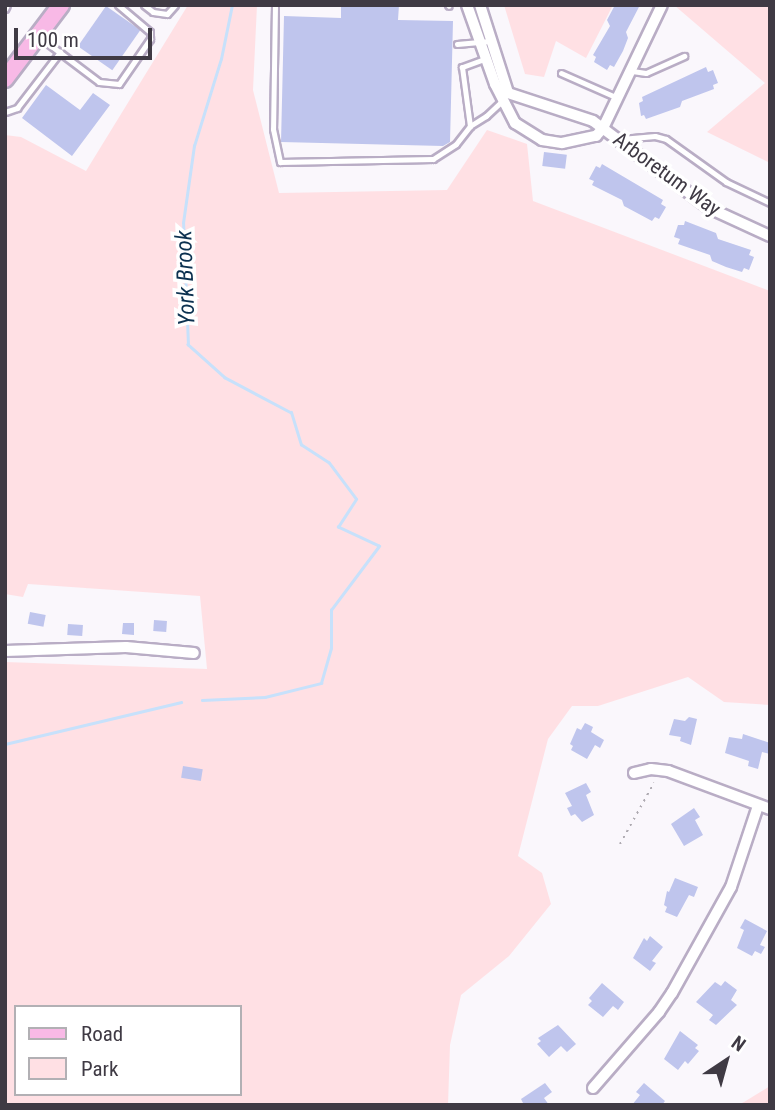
<!DOCTYPE html>
<style>
body{margin:0}
#map{position:relative;width:775px;height:1110px;overflow:hidden;background:#faf7fc;font-family:"Roboto Condensed",sans-serif}
div>[style]{position:absolute}
.green>*{inset:0;background:#ffe0e4}
.stream>*{height:2.5px;margin:-1.25px;padding:0 1.25px;transform-origin:1.25px;border-radius:1.25px;background:#c7e1fb}
.building>*{inset:0;background:#bfc5ed;transform-origin:0 0}
.path>*{height:2px;margin-top:-1px;transform-origin:0;background:repeating-linear-gradient(90deg,#aeaab1 0 2px,transparent 0 7px)}
.roads{filter:drop-shadow(2px 0 #b9adc5) drop-shadow(-2px 0 #b9adc5) drop-shadow(0 2px #b9adc5) drop-shadow(0 -2px #b9adc5)}
.lane>*{height:5px;margin:-2.5px;padding:0 2.5px;transform-origin:2.5px;border-radius:2.5px;background:#fff}
.street>*{height:10px;margin:-5px;padding:0 5px;transform-origin:5px;border-radius:5px;background:#fff}
.primary>*{height:16px;margin:-8px;padding:0 8px;transform-origin:8px;border-radius:8px;background:#f8b9e6}
span{translate:-50% -50%;white-space:nowrap;text-align:center;line-height:1.15;-webkit-text-stroke:7px #fff;paint-order:stroke}
.street-label{font-size:21px;color:#3f3a44}
.water-label{font-size:23px;color:#0c3150;font-style:italic}
.frame{position:absolute;inset:0;border:7px solid #3f3a44;pointer-events:none}
.legend{position:absolute;left:14px;top:1005px;width:228px;height:91px;box-sizing:border-box;background:#fff;border:2px solid #b2b0b4;margin:0;padding:9px 12px;list-style:none;font-size:21px;color:#3f3a44}
.legend li{display:flex;align-items:center;gap:14px;height:35px}
.legend b{width:35px;border:2px solid #b2b0b4}
.north{position:absolute;left:691px;top:1026px;width:70px;height:70px;-webkit-text-stroke:5px #fff;paint-order:stroke;rotate:36deg;font-size:19px;font-weight:700;line-height:28px;text-align:center;color:#3f3a44}
.north::after{content:'';display:block;margin:auto;width:24px;height:32px;background:#3f3a44;clip-path:polygon(50% 0,100% 100%,50% 72%,0 100%)}
.scale{position:absolute;left:14px;top:28px;width:138px;height:32px;box-sizing:border-box;border:4px solid #3f3a44;border-top:0;padding-left:9px;font-size:21px;line-height:24px;white-space:nowrap;color:#3f3a44;-webkit-text-stroke:5px #fff;paint-order:stroke}
</style>
<div id="map">
<div class="green">
<i style="clip-path:polygon(evenodd,188px 5px,257px 5px,253px 90px,279px 193px,447px 190px,487px 130px,527px 144px,533px 201px,770px 291px,770px 705px,724px 702px,688px 677px,598px 706px,572px 706px,548px 739px,518px 856px,542px 873px,551px 904px,509px 956px,461px 995px,450px 1045px,448px 1105px,5px 1105px,5px 662px,207px 669px,200px 596px,28px 584px,23px 597px,5px 594px,5px 135px,21px 137px,86px 171px,188px 5px,16px 1007px,240px 1007px,240px 1094px,16px 1094px,16px 1007px)"></i>
<i style="clip-path:polygon(504px 5px,613px 5px,586px 58px,556px 41px,544px 77px,525px 74px)"></i>
<i style="clip-path:polygon(674px 5px,770px 5px,770px 163px,707px 132px,765px 83px)"></i>
<i style="clip-path:polygon(770px 1086px,770px 1105px,738px 1105px,744px 1102px)"></i>
</div>
<div class="stream">
<i style="left:202px;top:700px;width:63px;rotate:-2.7deg"></i>
<i style="left:265px;top:697px;width:58px;rotate:-14deg"></i>
<i style="left:321px;top:683px;width:36px;rotate:-74deg"></i>
<i style="left:331px;top:648px;width:38px;rotate:-90deg"></i>
<i style="left:331px;top:610px;width:80px;rotate:-53.1deg"></i>
<i style="left:379px;top:546px;width:45px;rotate:-155.1deg"></i>
<i style="left:338px;top:527px;width:33px;rotate:-57deg"></i>
<i style="left:356px;top:499px;width:45px;rotate:-126.9deg"></i>
<i style="left:329px;top:463px;width:33px;rotate:-147deg"></i>
<i style="left:301px;top:445px;width:34px;rotate:-107deg"></i>
<i style="left:291px;top:413px;width:75px;rotate:-152.1deg"></i>
<i style="left:225px;top:378px;width:50px;rotate:-138.3deg"></i>
<i style="left:188px;top:345px;width:122px;rotate:-92.3deg"></i>
<i style="left:183px;top:223px;width:78px;rotate:-81.9deg"></i>
<i style="left:194px;top:146px;width:91px;rotate:-72.8deg"></i>
<i style="left:221px;top:59px;width:55px;rotate:-78.5deg"></i>
<i style="left:5px;top:744px;width:181px;rotate:-13.4deg"></i>
</div>
<div class="building">
<i style="clip-path:polygon(341px 5px,399px 5px,398px 20px,453px 21px,450px 142px,443px 146px,281px 142px,284px 16px,341px 18px)"></i>
<i style="clip-path:polygon(615px 5px,640px 5px,626px 32px,628px 38px,623px 51px,614px 67px,610px 65px,607px 70px,594px 62px,596px 57px,593px 55px,610px 26px,607px 20px)"></i>
<i style="left:106px;top:6px;width:42px;height:49px;rotate:35deg"></i>
<i style="clip-path:polygon(706px 67px,708px 72px,713px 70px,718px 83px,713px 85px,714px 89px,682px 101px,680px 107px,646px 119px,644px 115px,641px 116px,639px 103px,643px 101px,642px 97px)"></i>
<i style="clip-path:polygon(46px 85px,80px 110px,93px 93px,110px 105px,72px 156px,22px 118px)"></i>
<i style="left:544px;top:152px;width:23px;height:14px;rotate:7deg"></i>
<i style="clip-path:polygon(602px 164px,663px 200px,661px 204px,666px 207px,659px 219px,655px 217px,652px 221px,624px 206px,622px 200px,592px 185px,594px 181px,589px 179px,596px 166px,600px 168px)"></i>
<i style="clip-path:polygon(685px 221px,716px 233px,718px 239px,751px 250px,749px 255px,754px 257px,749px 270px,744px 268px,742px 272px,726px 267px,712px 261px,710px 255px,678px 244px,680px 239px,674px 237px,678px 225px,684px 225px)"></i>
<i style="left:30px;top:612px;width:16px;height:12px;rotate:11deg"></i>
<i style="left:154px;top:620px;width:13px;height:11px;rotate:4deg"></i>
<i style="clip-path:polygon(123px 623px,134px 623px,134px 635px,122px 634px)"></i>
<i style="left:68px;top:624px;width:15px;height:11px;rotate:4deg"></i>
<i style="clip-path:polygon(689px 717px,697px 719px,691px 745px,680px 741px,681px 737px,669px 735px,674px 719px,685px 721px)"></i>
<i style="clip-path:polygon(585px 723px,593px 727px,591px 732px,604px 740px,600px 748px,595px 745px,587px 759px,571px 750px,573px 746px,570px 744px,577px 728px,581px 730px)"></i>
<i style="clip-path:polygon(743px 734px,770px 743px,770px 754px,762px 752px,758px 769px,748px 766px,749px 761px,725px 753px,729px 737px,742px 739px)"></i>
<i style="left:183px;top:766px;width:20px;height:12px;rotate:9deg"></i>
<i style="clip-path:polygon(586px 783px,591px 792px,586px 795px,594px 815px,582px 822px,575px 814px,571px 816px,567px 808px,572px 806px,565px 793px)"></i>
<i style="clip-path:polygon(694px 808px,700px 817px,695px 820px,703px 835px,684px 846px,671px 824px)"></i>
<i style="clip-path:polygon(675px 878px,698px 887px,694px 897px,689px 895px,677px 917px,665px 912px,667px 907px,664px 905px,667px 891px,669px 892px)"></i>
<i style="clip-path:polygon(745px 919px,767px 931px,760px 945px,765px 947px,761px 954px,755px 951px,752px 956px,737px 948px,744px 930px,740px 928px)"></i>
<i style="clip-path:polygon(650px 936px,663px 947px,652px 961px,656px 963px,650px 971px,633px 958px,644px 938px,647px 941px)"></i>
<i style="clip-path:polygon(725px 981px,737px 990px,731px 1000px,737px 1005px,716px 1025px,709px 1020px,713px 1015px,696px 1002px,715px 982px,721px 986px)"></i>
<i style="clip-path:polygon(602px 983px,624px 1002px,618px 1010px,613px 1006px,603px 1017px,588px 1005px,592px 1001px,589px 998px)"></i>
<i style="clip-path:polygon(558px 1025px,576px 1044px,567px 1052px,561px 1046px,549px 1057px,537px 1044px,541px 1041px,538px 1038px)"></i>
<i style="clip-path:polygon(680px 1031px,698px 1045px,695px 1048px,699px 1051px,688px 1064px,685px 1061px,678px 1070px,664px 1059px)"></i>
<i style="clip-path:polygon(545px 1083px,552px 1092px,544px 1098px,549px 1105px,524px 1105px,521px 1099px)"></i>
<i style="clip-path:polygon(644px 1083px,665px 1101px,662px 1105px,632px 1105px,640px 1095px,636px 1092px)"></i>
</div>
<div class="path">
<i style="left:620px;top:844px;width:70px;rotate:-60.9deg"></i>
</div>
<div class="roads">
<div class="lane">
<i style="left:144px;top:5px;width:11px;rotate:38deg"></i>
<i style="left:153px;top:12px;width:14px;rotate:8deg"></i>
<i style="left:167px;top:14px;width:12px;rotate:-48deg"></i>
<i style="left:275px;top:5px;width:124px;rotate:90.9deg"></i>
<i style="left:273px;top:129px;width:34px;rotate:78deg"></i>
<i style="left:280px;top:162px;width:153px;rotate:-1.1deg"></i>
<i style="left:433px;top:159px;width:27px;rotate:-33deg"></i>
<i style="left:456px;top:144px;width:23px;rotate:-52deg"></i>
<i style="left:448px;top:5px;width:1px;rotate:45deg"></i>
<i style="left:5px;top:9px;width:4px;rotate:-63deg"></i>
<i style="left:38px;top:36px;width:76px;rotate:37deg"></i>
<i style="left:99px;top:82px;width:20px;rotate:6deg"></i>
<i style="left:119px;top:84px;width:55px;rotate:-55.4deg"></i>
<i style="left:150px;top:39px;width:7px;rotate:-90deg"></i>
<i style="left:150px;top:32px;width:42px;rotate:-139.8deg"></i>
<i style="left:457px;top:44px;width:36px;rotate:-5deg"></i>
<i style="left:487px;top:58px;width:27px;rotate:160deg"></i>
<i style="left:462px;top:67px;width:60px;rotate:82.3deg"></i>
<i style="left:470px;top:126px;width:19px;rotate:-32deg"></i>
<i style="left:486px;top:116px;width:25px;rotate:-43deg"></i>
<i style="left:632px;top:71px;width:14px;rotate:8deg"></i>
<i style="left:646px;top:73px;width:42px;rotate:-24.1deg"></i>
<i style="left:561px;top:73px;width:62px;rotate:23.7deg"></i>
<i style="left:5px;top:112px;width:13px;rotate:-18deg"></i>
<i style="left:17px;top:108px;width:71px;rotate:-52.5deg"></i>
<i style="left:621px;top:139px;width:34px;rotate:-5deg"></i>
<i style="left:655px;top:136px;width:11px;rotate:15deg"></i>
<i style="left:666px;top:139px;width:74px;rotate:35.6deg"></i>
<i style="left:726px;top:182px;width:49px;rotate:25.5deg"></i>
</div>
<div class="street">
<i style="left:467px;top:5px;width:84px;rotate:70.5deg"></i>
<i style="left:495px;top:84px;width:44px;rotate:62.9deg"></i>
<i style="left:515px;top:123px;width:32px;rotate:32deg"></i>
<i style="left:542px;top:140px;width:20px;rotate:9deg"></i>
<i style="left:562px;top:143px;width:35px;rotate:-12deg"></i>
<i style="left:596px;top:136px;width:11px;rotate:-49deg"></i>
<i style="left:603px;top:128px;width:136px;rotate:-64.4deg"></i>
<i style="left:480px;top:5px;width:92px;rotate:72.3deg"></i>
<i style="left:508px;top:93px;width:89px;rotate:18.2deg"></i>
<i style="left:593px;top:121px;width:145px;rotate:36.9deg"></i>
<i style="left:709px;top:208px;width:67px;rotate:24.7deg"></i>
<i style="left:5px;top:651px;width:121px;rotate:-1.9deg"></i>
<i style="left:126px;top:647px;width:68px;rotate:5deg"></i>
<i style="left:634px;top:773px;width:17px;rotate:-13deg"></i>
<i style="left:651px;top:769px;width:17px;rotate:7deg"></i>
<i style="left:668px;top:771px;width:109px;rotate:20.4deg"></i>
<i style="left:593px;top:1088px;width:101px;rotate:-49deg"></i>
<i style="left:659px;top:1012px;width:23px;rotate:-56deg"></i>
<i style="left:672px;top:993px;width:121px;rotate:-60.9deg"></i>
<i style="left:731px;top:887px;width:85px;rotate:-71.6deg"></i>
</div>
<div class="primary">
<i style="left:5px;top:79px;width:93px;rotate:-52.9deg"></i>
</div>
</div>
<div class="street-label">
<span style="left:667px;top:174px;rotate:36deg">Arboretum Way</span>
</div>
<div class="water-label">
<span style="left:186px;top:278px;rotate:-92deg">York Brook</span>
</div>
<div class="frame"></div>
<ul class="legend">
<li><b style="height:9px;background:#f8b9e6"></b>Road</li>
<li><b style="height:19px;background:#ffe0e4"></b>Park</li>
</ul>
<div class="north">N</div>
<div class="scale">100 m</div>
</div>
